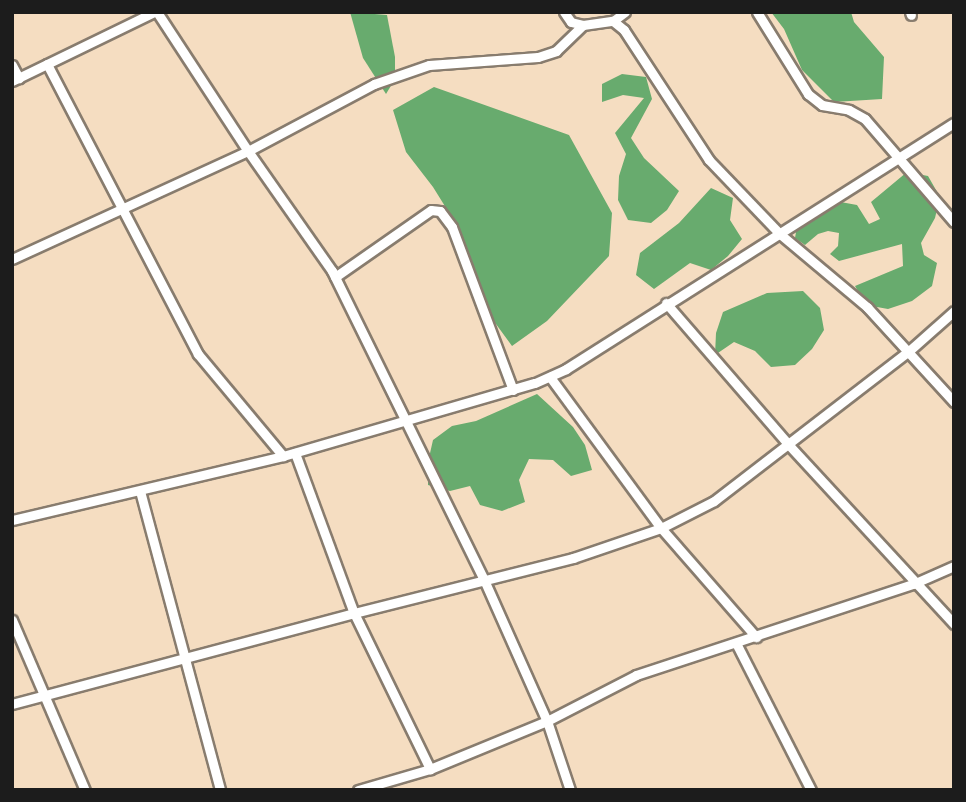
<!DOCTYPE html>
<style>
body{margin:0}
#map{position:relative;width:966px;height:802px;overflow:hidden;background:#f5ddc1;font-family:"Patrick Hand",sans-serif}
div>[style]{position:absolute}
.forest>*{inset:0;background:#68ab6e}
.roads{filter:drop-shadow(2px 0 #887c6e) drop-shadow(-2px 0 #887c6e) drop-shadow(0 2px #887c6e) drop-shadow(0 -2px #887c6e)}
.minor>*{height:9px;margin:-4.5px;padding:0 4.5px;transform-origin:4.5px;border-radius:4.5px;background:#fff}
span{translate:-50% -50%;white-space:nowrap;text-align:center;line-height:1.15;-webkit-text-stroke:6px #fcf5e5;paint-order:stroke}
.frame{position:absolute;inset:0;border:14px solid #1c1c1c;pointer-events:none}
</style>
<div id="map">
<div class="forest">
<i style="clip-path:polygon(350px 12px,387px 15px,395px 57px,395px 79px,386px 94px,363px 58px)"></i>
<i style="clip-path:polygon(771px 12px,851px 12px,854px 22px,884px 57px,882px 99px,834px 102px,802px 70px,784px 29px)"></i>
<i style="clip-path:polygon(622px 74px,646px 77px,652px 99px,631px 138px,644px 158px,679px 191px,667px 210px,651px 223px,628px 220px,618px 200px,619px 176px,626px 154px,615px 133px,644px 98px,623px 95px,602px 102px,602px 84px)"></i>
<i style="clip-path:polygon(434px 87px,569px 135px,612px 213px,609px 256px,547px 321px,512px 346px,485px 309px,456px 224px,433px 187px,406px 152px,393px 110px)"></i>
<i style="clip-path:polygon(907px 172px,928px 176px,940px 197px,935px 218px,921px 243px,924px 255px,937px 263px,932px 286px,912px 301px,888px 309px,866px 305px,855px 286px,903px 266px,902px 244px,839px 261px,830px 254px,838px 246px,839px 233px,828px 231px,818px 234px,805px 245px,795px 238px,797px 226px,835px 201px,857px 205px,869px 224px,880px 219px,871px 202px)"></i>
<i style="clip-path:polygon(711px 188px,733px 198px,730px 220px,742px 239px,728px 256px,711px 270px,690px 263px,654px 289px,636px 275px,640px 253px,679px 223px)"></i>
<i style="clip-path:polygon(803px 291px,820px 308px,824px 330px,812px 349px,795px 365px,771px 367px,755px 351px,734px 342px,715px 355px,716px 333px,723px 312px,767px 293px)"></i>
<i style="clip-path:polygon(537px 394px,573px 427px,585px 445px,592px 470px,571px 476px,553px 460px,529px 459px,519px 480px,525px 502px,502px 511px,480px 505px,470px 486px,450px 491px,428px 485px,428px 462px,433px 440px,452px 426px,476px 421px)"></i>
</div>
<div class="roads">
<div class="minor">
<i style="left:157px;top:12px;width:166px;rotate:56.8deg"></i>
<i style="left:248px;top:151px;width:146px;rotate:55deg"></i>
<i style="left:332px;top:271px;width:347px;rotate:63.8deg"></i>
<i style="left:485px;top:582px;width:152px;rotate:66deg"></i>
<i style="left:547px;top:721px;width:73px;rotate:71.6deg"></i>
<i style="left:564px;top:12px;width:12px;rotate:55deg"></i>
<i style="left:571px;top:22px;width:12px;rotate:14deg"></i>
<i style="left:583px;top:25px;width:30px;rotate:-8deg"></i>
<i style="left:613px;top:21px;width:14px;rotate:39deg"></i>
<i style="left:624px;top:30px;width:155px;rotate:56.8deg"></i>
<i style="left:709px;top:160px;width:103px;rotate:46.2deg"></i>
<i style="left:780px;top:234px;width:114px;rotate:40deg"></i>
<i style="left:867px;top:307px;width:129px;rotate:47.5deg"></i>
<i style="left:757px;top:12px;width:97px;rotate:58.1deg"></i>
<i style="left:808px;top:94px;width:18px;rotate:38deg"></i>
<i style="left:822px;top:105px;width:27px;rotate:10deg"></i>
<i style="left:849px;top:110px;width:18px;rotate:29deg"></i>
<i style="left:865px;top:119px;width:136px;rotate:49.2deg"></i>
<i style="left:910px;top:12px;width:3px;rotate:72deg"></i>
<i style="left:613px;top:21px;width:15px;rotate:-37deg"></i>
<i style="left:47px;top:64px;width:327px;rotate:62.5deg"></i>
<i style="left:198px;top:354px;width:133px;rotate:50.2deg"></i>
<i style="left:12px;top:65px;width:15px;rotate:62deg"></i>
<i style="left:12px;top:81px;width:158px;rotate:-25.9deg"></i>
<i style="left:12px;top:259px;width:260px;rotate:-24.6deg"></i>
<i style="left:248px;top:151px;width:143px;rotate:-28deg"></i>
<i style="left:374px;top:84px;width:58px;rotate:-19.1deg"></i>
<i style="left:429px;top:65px;width:109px;rotate:-4.2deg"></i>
<i style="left:538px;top:57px;width:19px;rotate:-18deg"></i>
<i style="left:556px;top:51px;width:37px;rotate:-44deg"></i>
<i style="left:335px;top:277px;width:117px;rotate:-34.9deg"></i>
<i style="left:431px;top:210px;width:9px;rotate:6deg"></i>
<i style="left:440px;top:211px;width:20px;rotate:53deg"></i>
<i style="left:452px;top:227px;width:174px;rotate:69.5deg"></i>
<i style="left:666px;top:303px;width:186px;rotate:49.1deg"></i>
<i style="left:788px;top:444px;width:245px;rotate:47.3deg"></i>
<i style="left:550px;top:377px;width:187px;rotate:53.7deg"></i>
<i style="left:661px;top:528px;width:145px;rotate:48.9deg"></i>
<i style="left:295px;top:453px;width:171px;rotate:69.8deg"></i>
<i style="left:354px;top:613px;width:174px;rotate:64deg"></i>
<i style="left:140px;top:491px;width:310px;rotate:75deg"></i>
<i style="left:12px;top:520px;width:278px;rotate:-13.3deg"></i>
<i style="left:283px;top:456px;width:262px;rotate:-16.2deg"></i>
<i style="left:535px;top:383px;width:34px;rotate:-24deg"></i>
<i style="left:566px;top:369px;width:459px;rotate:-32.4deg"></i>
<i style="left:12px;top:620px;width:185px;rotate:66.8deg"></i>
<i style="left:736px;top:643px;width:165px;rotate:63deg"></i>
<i style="left:12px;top:704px;width:354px;rotate:-14.9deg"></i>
<i style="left:354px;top:613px;width:226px;rotate:-14.1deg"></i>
<i style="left:573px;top:558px;width:93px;rotate:-18.8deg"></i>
<i style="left:661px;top:528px;width:59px;rotate:-27deg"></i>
<i style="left:714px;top:501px;width:246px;rotate:-37.6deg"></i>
<i style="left:909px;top:351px;width:60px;rotate:-41.6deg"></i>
<i style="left:358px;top:790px;width:75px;rotate:-16.3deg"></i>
<i style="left:430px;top:769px;width:126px;rotate:-22.3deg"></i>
<i style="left:547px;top:721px;width:100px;rotate:-27.3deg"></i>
<i style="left:636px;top:675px;width:292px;rotate:-18.2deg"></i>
<i style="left:913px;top:584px;width:45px;rotate:-23.7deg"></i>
</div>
</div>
<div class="frame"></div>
</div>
